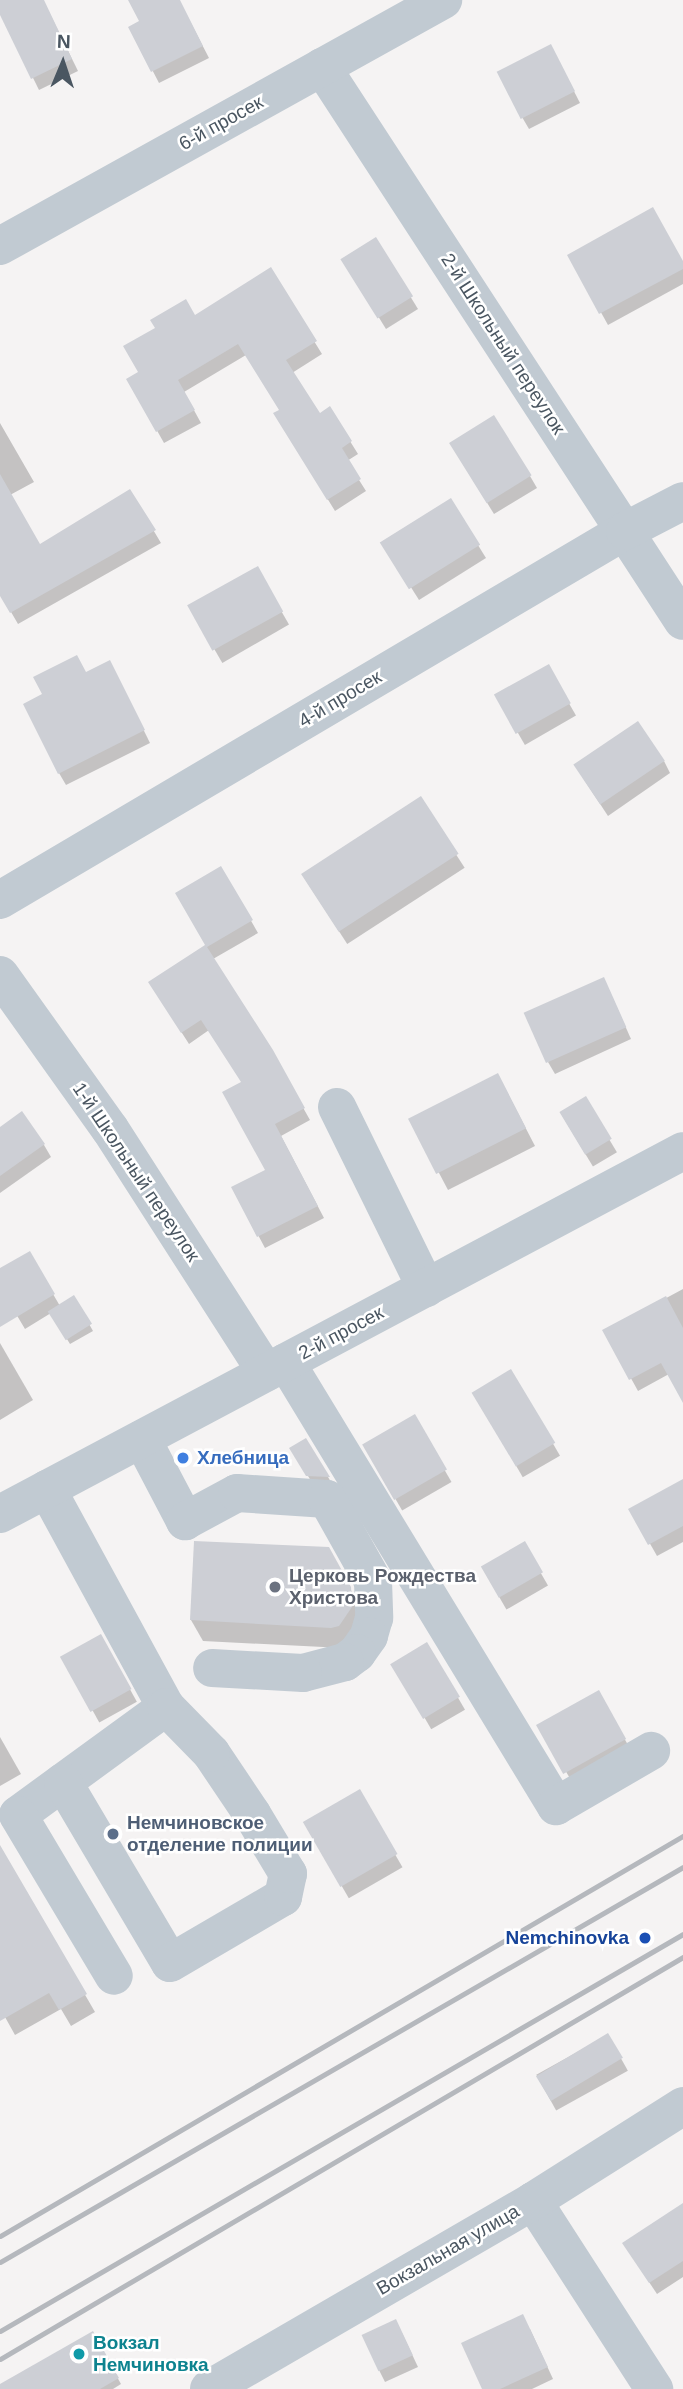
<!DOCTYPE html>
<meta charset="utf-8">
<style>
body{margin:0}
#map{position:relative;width:683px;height:2389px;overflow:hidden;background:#f5f3f3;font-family:Arial,sans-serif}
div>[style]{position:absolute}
.shadow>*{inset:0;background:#0003;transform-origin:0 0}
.building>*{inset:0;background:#cdcfd5;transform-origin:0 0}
.minor>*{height:38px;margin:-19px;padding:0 19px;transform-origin:19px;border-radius:19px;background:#c1cad2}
.rail>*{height:5px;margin:-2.5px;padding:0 2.5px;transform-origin:2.5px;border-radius:2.5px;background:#b5b8bd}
.dots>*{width:19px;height:19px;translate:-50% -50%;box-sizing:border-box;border:4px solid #fff;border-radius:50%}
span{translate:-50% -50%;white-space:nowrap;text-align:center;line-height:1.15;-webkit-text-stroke:5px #fff;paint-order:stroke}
.street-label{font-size:19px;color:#4a5661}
.shop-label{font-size:19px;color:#366cbe;font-weight:700}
.left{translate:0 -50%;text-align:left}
.worship-label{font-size:19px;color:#5b616d;font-weight:700}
.service-label{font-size:19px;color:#4e5e75;font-weight:700}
.transit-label{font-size:19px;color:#164399;font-weight:700}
.right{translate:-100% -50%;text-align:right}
.culture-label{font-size:19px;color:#0d838f;font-weight:700}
.north{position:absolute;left:28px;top:28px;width:70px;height:70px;-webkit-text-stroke:5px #fff;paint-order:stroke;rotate:2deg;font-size:19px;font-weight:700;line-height:28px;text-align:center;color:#4a5661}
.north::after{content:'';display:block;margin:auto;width:24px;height:32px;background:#4a5661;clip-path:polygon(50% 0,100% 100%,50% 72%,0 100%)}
</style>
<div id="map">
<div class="shadow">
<i style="clip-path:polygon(14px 0,28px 0,49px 12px,78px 71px,39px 90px,0 11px,0 6px)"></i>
<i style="clip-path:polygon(130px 0,179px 0,209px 58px,159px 83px,130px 27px,141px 22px)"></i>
<i style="clip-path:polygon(557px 58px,580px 103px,529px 129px,522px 117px)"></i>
<i style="clip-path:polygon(375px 239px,418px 309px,386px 329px,350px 271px)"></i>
<i style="clip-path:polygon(569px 255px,683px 264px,683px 284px,608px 325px)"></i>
<i style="clip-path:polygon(270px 270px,322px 354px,292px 373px,319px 415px,330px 409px,358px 454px,347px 461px,366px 491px,335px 511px,282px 425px,281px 410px,246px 355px,184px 392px,201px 423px,164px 443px,128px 379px,140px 373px,195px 317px)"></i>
<i style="clip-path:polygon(0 423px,34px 482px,10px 495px,39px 547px,130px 491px,161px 543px,18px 624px,0 593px)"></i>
<i style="clip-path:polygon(458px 456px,530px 476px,537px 488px,494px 514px)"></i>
<i style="clip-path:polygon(450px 500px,486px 558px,419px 600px,390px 554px)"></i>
<i style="left:257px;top:569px;width:64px;height:77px;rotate:60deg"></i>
<i style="left:548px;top:667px;width:56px;height:59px;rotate:60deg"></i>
<i style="clip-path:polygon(86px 674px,116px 674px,150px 743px,66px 785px,59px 773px)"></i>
<i style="clip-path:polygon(664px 761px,670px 773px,608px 816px,583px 778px)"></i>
<i style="left:420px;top:799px;width:82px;height:140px;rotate:57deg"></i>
<i style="clip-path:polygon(221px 868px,258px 933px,213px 959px,271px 1051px,310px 1120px,281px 1136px,324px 1218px,265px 1248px,233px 1188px,267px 1171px,243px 1083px,209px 1030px,189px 1044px,157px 994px,207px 946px)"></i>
<i style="clip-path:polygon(610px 992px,631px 1039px,555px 1074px,548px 1062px)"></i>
<i style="clip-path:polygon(507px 1092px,535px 1146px,448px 1190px,411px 1120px)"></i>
<i style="left:585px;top:1099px;width:62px;height:28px;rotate:59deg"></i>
<i style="clip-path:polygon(0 1129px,44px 1145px,51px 1157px,0 1193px)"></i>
<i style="clip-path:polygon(29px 1253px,60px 1306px,74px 1297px,93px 1331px,70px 1344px,51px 1313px,25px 1329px,0 1287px,0 1270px)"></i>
<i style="clip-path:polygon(683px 1289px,683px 1391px,669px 1374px,638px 1391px,605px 1331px)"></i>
<i style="clip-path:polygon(0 1343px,33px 1400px,0 1420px)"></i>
<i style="left:511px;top:1371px;width:98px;height:43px;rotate:60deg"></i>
<i style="left:414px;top:1417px;width:75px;height:57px;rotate:60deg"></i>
<i style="clip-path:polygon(306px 1440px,331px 1482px,311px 1481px,292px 1449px)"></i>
<i style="clip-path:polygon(683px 1481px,683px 1542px,657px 1556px,631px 1510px)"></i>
<i style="left:524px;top:1544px;width:48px;height:48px;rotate:60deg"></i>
<i style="clip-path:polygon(328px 1549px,362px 1610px,343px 1648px,203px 1641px,191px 1620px)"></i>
<i style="left:101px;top:1637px;width:74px;height:43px;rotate:61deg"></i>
<i style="left:427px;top:1644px;width:76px;height:39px;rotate:60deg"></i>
<i style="left:598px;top:1693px;width:67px;height:67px;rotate:60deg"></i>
<i style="clip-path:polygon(0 1737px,21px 1774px,0 1786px)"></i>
<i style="left:359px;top:1792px;width:87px;height:62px;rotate:60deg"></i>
<i style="clip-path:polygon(0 1848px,95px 2012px,71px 2026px,61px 2009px,15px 2035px,0 2008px)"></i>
<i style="left:608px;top:2035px;width:41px;height:82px;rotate:61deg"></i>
<i style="clip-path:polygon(683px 2205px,683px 2277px,657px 2294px,631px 2255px)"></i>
<i style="clip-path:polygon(530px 2329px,553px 2379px,532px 2389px,484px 2389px)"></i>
<i style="clip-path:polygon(92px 2333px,121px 2384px,113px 2389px,0 2389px,0 2386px)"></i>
<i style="clip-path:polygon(402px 2333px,418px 2367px,385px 2382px,379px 2370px)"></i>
</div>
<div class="building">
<i style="clip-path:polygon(0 0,44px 0,72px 59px,31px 79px,0 15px)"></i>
<i style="clip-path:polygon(128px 0,180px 0,203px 46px,151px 72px,128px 27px,139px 21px)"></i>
<i style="left:551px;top:44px;width:53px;height:61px;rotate:63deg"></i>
<i style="clip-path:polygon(653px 207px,683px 261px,683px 269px,599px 314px,567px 255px)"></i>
<i style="left:376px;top:237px;width:70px;height:42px;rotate:58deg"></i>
<i style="clip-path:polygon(271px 267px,317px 341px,286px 360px,320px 413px,330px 406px,352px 441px,342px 448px,361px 479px,327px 500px,273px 413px,279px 410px,238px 344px,178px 380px,195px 410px,156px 432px,126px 379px,138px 372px,123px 346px,155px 328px,150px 320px,186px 299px,195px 315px)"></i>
<i style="left:494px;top:415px;width:71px;height:53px;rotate:58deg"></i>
<i style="clip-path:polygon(0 474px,40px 544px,130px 489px,156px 530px,10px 613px,0 596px)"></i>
<i style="left:451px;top:498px;width:55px;height:84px;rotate:58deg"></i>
<i style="left:258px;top:566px;width:52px;height:81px;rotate:61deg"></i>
<i style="clip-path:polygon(77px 655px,86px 672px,110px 660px,145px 730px,58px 774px,23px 704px,42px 694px,33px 677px)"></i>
<i style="left:549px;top:664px;width:45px;height:63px;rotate:61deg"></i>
<i style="left:638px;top:721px;width:48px;height:78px;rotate:56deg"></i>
<i style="left:421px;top:796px;width:69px;height:143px;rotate:57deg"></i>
<i style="clip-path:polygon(221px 866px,253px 920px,207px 947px,273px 1050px,305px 1108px,275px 1124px,318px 1206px,257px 1237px,231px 1187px,265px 1170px,222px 1092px,241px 1082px,201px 1020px,181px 1033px,148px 982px,205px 945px,175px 893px)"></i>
<i style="left:604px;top:977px;width:55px;height:88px;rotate:66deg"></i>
<i style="left:498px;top:1073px;width:62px;height:101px;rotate:63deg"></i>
<i style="left:586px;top:1096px;width:50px;height:31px;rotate:59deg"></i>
<i style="clip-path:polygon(22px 1111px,45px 1144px,0 1176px,0 1127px)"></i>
<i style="clip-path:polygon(30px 1251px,55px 1294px,0 1327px,0 1268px)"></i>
<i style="left:74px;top:1295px;width:34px;height:31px;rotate:58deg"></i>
<i style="clip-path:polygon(666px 1296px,683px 1328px,683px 1403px,661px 1363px,629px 1380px,602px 1330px)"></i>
<i style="left:511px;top:1369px;width:86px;height:46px;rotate:59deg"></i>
<i style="left:415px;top:1414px;width:64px;height:61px;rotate:60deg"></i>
<i style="clip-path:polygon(306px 1438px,330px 1477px,329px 1477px,306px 1476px,289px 1448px)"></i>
<i style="clip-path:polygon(683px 1479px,683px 1526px,648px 1545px,628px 1509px)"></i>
<i style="clip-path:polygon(194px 1541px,329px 1547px,351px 1587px,352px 1607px,339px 1626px,331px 1628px,190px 1620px)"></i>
<i style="left:525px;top:1541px;width:36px;height:51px;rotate:60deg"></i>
<i style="left:101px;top:1634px;width:63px;height:47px;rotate:61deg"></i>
<i style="left:427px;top:1642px;width:64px;height:43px;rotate:59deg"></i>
<i style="left:599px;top:1690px;width:56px;height:72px;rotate:61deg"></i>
<i style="left:360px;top:1789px;width:75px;height:66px;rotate:60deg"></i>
<i style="clip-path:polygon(0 1845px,87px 1994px,59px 2010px,49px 1993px,0 2021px)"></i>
<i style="left:608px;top:2033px;width:29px;height:84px;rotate:59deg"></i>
<i style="clip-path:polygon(683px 2203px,683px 2261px,649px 2283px,622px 2243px)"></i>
<i style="clip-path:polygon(523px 2314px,548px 2367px,500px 2389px,482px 2389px,461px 2343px)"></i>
<i style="left:396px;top:2319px;width:40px;height:38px;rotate:65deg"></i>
<i style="clip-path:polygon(93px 2331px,119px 2378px,100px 2389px,0 2389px,0 2384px)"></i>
</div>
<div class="minor">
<i style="left:322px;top:67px;width:661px;rotate:56.91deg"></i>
<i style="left:0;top:246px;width:507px;rotate:-29.04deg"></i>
<i style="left:0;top:900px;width:726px;rotate:-30.56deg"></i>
<i style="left:625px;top:531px;width:65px;rotate:-27.3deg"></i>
<i style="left:0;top:975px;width:189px;rotate:54.5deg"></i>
<i style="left:110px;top:1129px;width:289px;rotate:57.3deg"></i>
<i style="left:337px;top:1107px;width:202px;rotate:63.8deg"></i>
<i style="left:286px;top:1362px;width:520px;rotate:58.7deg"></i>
<i style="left:556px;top:1806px;width:110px;rotate:-30.1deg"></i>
<i style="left:142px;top:1439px;width:93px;rotate:62.3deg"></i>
<i style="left:185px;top:1521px;width:59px;rotate:-28.3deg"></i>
<i style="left:237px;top:1493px;width:90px;rotate:3.8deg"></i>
<i style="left:327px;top:1499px;width:94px;rotate:60.7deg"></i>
<i style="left:373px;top:1581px;width:37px;rotate:88deg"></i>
<i style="left:374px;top:1618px;width:19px;rotate:106deg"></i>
<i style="left:369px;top:1636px;width:21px;rotate:125deg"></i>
<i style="left:357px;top:1653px;width:15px;rotate:143deg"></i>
<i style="left:345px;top:1662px;width:43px;rotate:165.3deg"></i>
<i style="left:303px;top:1673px;width:91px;rotate:-176.9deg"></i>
<i style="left:47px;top:1489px;width:248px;rotate:61.4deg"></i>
<i style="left:166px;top:1707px;width:183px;rotate:143.9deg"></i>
<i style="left:18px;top:1815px;width:187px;rotate:59.2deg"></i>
<i style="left:0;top:1514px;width:773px;rotate:-27.99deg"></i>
<i style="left:63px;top:1782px;width:210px;rotate:59.4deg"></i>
<i style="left:170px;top:1963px;width:131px;rotate:-30.3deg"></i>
<i style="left:283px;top:1897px;width:24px;rotate:-78deg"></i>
<i style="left:288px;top:1874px;width:70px;rotate:-121deg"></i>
<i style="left:252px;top:1814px;width:73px;rotate:-123.9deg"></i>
<i style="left:211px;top:1753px;width:64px;rotate:-134.4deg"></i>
<i style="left:533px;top:2201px;width:224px;rotate:57.2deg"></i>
<i style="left:209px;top:2389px;width:375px;rotate:-30.1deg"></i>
<i style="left:533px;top:2201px;width:178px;rotate:-32.3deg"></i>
</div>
<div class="rail">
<i style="left:0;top:2236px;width:792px;rotate:-30.36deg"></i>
<i style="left:0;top:2262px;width:789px;rotate:-30.04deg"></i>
<i style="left:0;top:2331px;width:790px;rotate:-30.17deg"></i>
<i style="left:0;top:2359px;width:793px;rotate:-30.48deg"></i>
</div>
<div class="dots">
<i style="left:183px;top:1458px;background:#3f7fe0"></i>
<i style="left:275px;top:1587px;background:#6b7280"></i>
<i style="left:113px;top:1834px;background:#5c6f8a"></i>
<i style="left:645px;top:1938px;background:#1a4fb4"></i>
<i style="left:79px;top:2354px;background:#0f9aa8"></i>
</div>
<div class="street-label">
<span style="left:221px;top:123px;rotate:-29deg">6-й просек</span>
<span style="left:503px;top:344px;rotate:57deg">2-й Школьный переулок</span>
<span style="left:340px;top:699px;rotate:-31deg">4-й просек</span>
<span style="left:136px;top:1172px;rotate:56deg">1-й Школьный переулок</span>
<span style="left:341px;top:1333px;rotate:-28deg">2-й просек</span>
<span style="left:448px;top:2250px;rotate:-30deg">Вокзальная улица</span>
</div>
<div class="shop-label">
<span class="left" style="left:197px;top:1458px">Хлебница</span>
</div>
<div class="worship-label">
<span class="left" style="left:289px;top:1587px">Церковь Рождества<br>Христова</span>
</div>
<div class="service-label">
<span class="left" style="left:127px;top:1834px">Немчиновское<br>отделение полиции</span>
</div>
<div class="transit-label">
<span class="right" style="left:629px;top:1938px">Nemchinovka</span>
</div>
<div class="culture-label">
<span class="left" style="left:93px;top:2354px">Вокзал<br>Немчиновка</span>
</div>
<div class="north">N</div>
</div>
